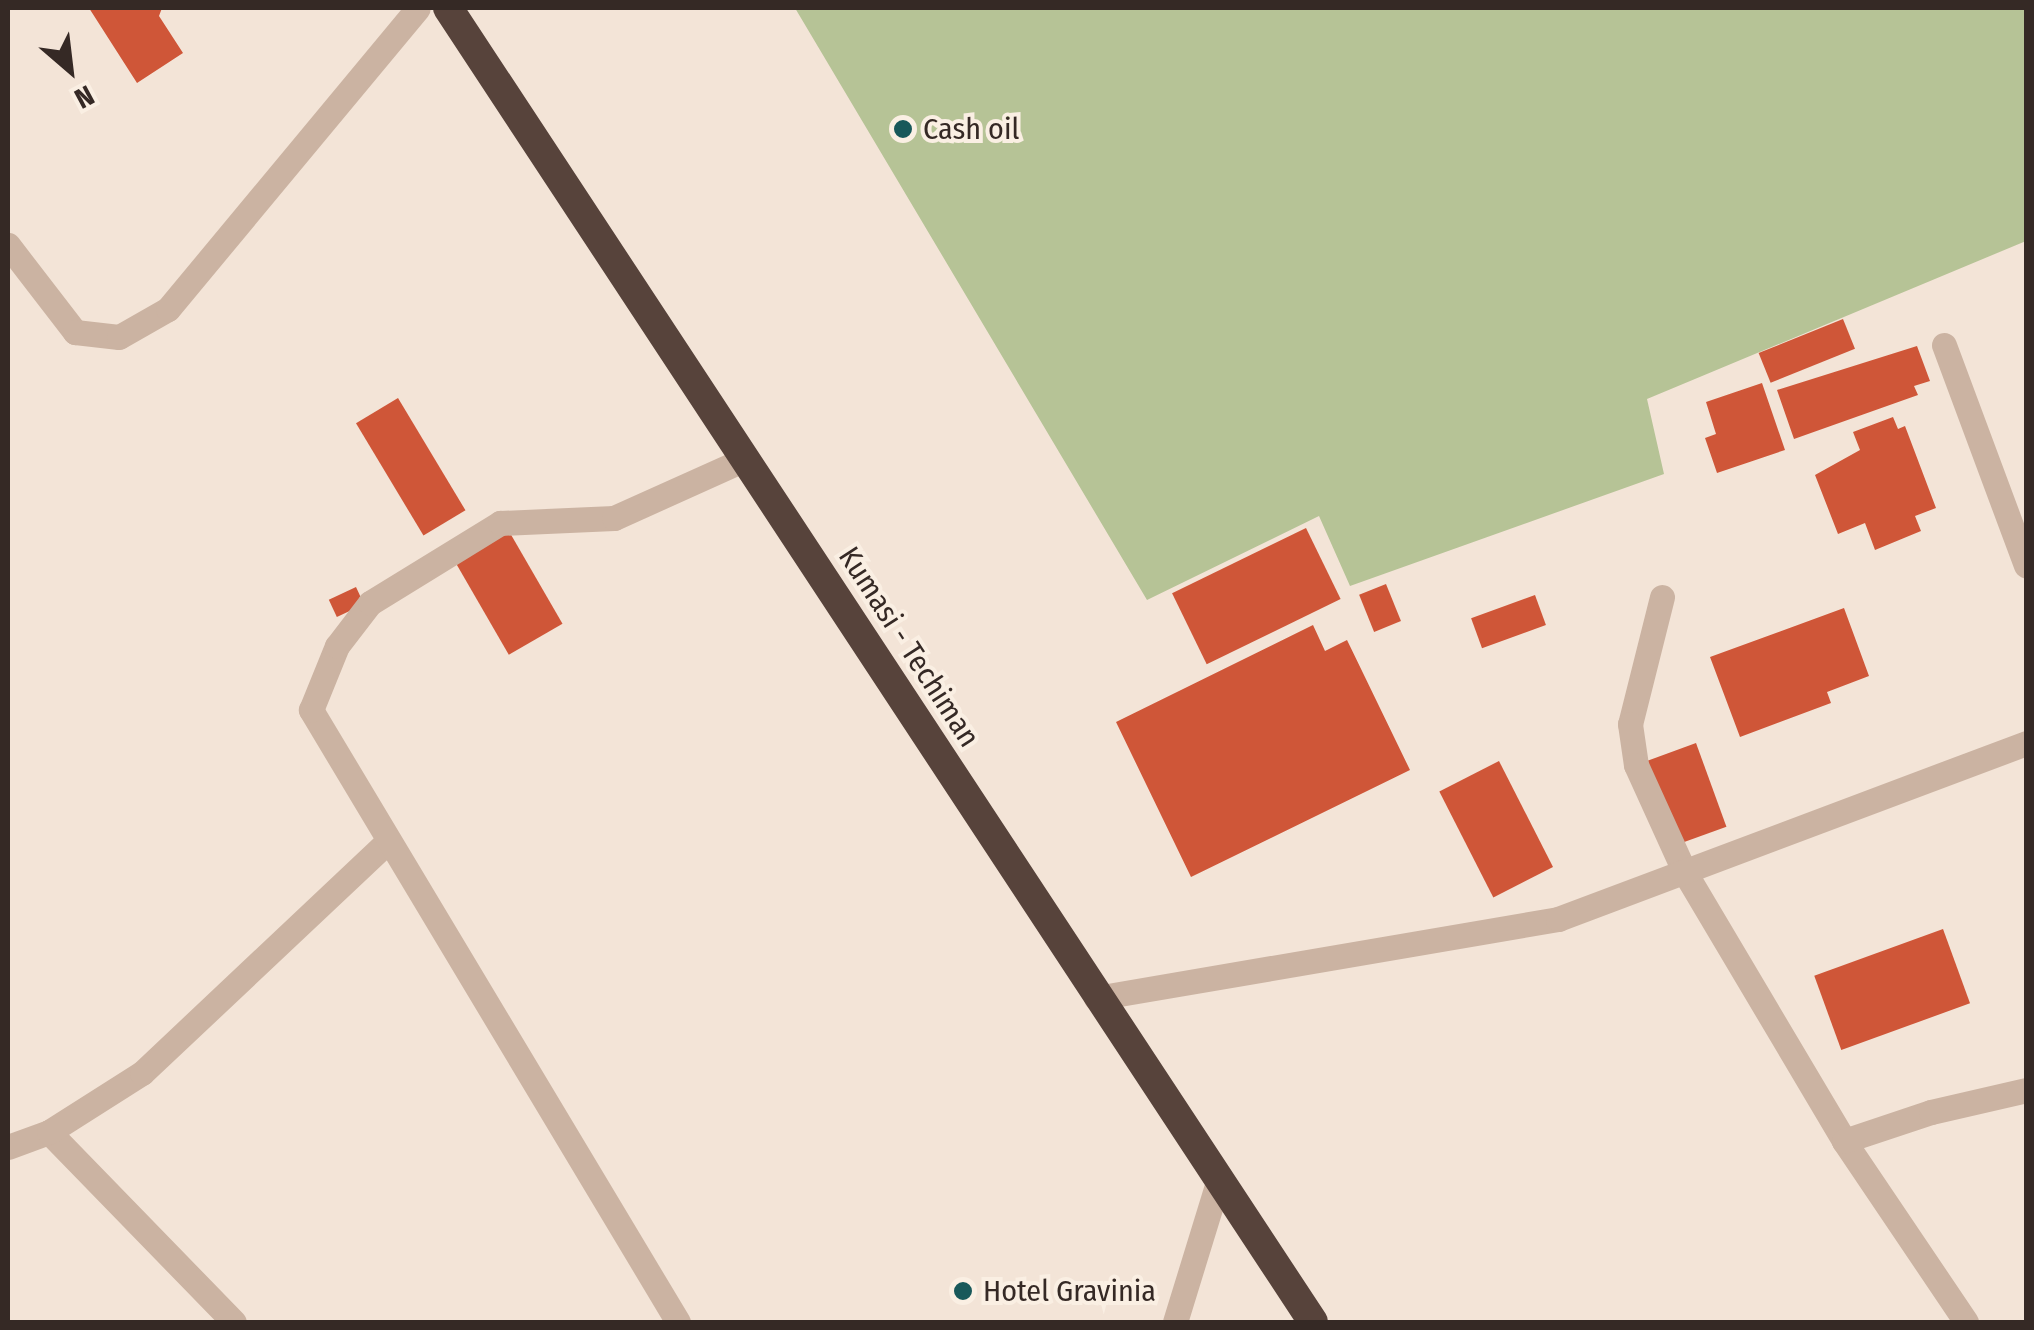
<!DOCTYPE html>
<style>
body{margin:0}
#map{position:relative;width:2034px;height:1330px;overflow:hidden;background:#f3e4d7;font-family:"Fira Sans Condensed",sans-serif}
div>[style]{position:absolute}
.green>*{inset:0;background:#b6c396}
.building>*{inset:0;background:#cf5638;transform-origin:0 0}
.street>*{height:25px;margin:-12.5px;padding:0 12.5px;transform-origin:12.5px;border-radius:12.5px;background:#cbb3a2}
.highway>*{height:30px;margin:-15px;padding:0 15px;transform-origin:15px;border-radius:15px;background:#57433b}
.dots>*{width:28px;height:28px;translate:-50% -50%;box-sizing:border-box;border:5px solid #faefe3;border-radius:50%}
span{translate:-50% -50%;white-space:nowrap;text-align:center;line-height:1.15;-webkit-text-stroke:8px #faefe3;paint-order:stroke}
.poi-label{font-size:30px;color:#352925}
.left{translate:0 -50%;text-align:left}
.street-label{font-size:30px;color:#352925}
.frame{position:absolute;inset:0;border:10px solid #352925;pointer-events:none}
.north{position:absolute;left:20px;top:20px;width:100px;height:100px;-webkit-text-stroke:8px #faefe3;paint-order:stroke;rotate:152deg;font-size:28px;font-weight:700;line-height:40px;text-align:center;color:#352925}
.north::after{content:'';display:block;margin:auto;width:35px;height:45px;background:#352925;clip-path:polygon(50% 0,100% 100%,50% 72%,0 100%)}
</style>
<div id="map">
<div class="green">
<i style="clip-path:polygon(795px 8px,2026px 8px,2026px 241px,1647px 399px,1664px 474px,1350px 586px,1319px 516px,1147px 600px)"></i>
</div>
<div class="building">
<i style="clip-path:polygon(89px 8px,162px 8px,159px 16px,183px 53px,137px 83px)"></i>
<i style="left:1843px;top:319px;width:32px;height:91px;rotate:68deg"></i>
<i style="clip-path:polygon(1917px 346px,1930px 381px,1914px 386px,1918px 395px,1794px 439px,1777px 390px)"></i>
<i style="clip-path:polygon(1762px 383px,1785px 450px,1717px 473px,1705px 438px,1716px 434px,1706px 402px)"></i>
<i style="left:398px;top:398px;width:131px;height:49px;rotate:59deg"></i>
<i style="clip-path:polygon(1893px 417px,1898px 429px,1905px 426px,1936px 508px,1915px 516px,1921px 531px,1875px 550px,1865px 523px,1838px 534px,1815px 475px,1860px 450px,1853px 432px)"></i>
<i style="left:506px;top:526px;width:113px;height:62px;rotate:60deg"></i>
<i style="left:1306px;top:528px;width:79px;height:149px;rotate:64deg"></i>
<i style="left:1386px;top:584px;width:40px;height:29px;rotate:68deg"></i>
<i style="left:356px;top:587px;width:19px;height:30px;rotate:65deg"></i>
<i style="left:1535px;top:595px;width:32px;height:68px;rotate:70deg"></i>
<i style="clip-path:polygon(1844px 608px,1869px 676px,1827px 692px,1831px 703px,1740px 737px,1710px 657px)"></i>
<i style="clip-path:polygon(1313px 625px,1325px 651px,1347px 640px,1410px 770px,1191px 877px,1116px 722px)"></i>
<i style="left:1696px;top:743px;width:89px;height:53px;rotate:70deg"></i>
<i style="left:1499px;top:761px;width:119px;height:67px;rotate:63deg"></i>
<i style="left:1943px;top:929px;width:79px;height:137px;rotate:70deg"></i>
</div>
<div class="street">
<i style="left:8px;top:245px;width:110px;rotate:52.4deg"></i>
<i style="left:75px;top:332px;width:44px;rotate:6.5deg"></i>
<i style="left:119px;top:337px;width:56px;rotate:-29.7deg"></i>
<i style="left:168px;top:309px;width:391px;rotate:-50.3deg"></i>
<i style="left:1944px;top:345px;width:235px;rotate:69.6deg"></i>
<i style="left:1662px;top:597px;width:131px;rotate:104.1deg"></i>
<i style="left:1630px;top:724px;width:41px;rotate:81.7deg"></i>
<i style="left:1636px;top:765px;width:116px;rotate:65.6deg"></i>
<i style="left:1684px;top:871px;width:314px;rotate:59.3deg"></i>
<i style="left:1844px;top:1141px;width:218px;rotate:56deg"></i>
<i style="left:1096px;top:998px;width:469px;rotate:-9.7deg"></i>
<i style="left:1558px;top:919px;width:500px;rotate:-20.6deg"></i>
<i style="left:49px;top:1132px;width:265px;rotate:45.8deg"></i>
<i style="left:1844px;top:1141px;width:92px;rotate:-18.4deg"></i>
<i style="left:1931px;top:1112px;width:98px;rotate:-13deg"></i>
<i style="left:8px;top:1147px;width:44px;rotate:-20.1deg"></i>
<i style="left:49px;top:1132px;width:110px;rotate:-32.4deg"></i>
<i style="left:142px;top:1073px;width:338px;rotate:-43.3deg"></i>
<i style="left:678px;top:1322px;width:714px;rotate:-120.95deg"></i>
<i style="left:311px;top:710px;width:69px;rotate:-67.9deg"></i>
<i style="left:337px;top:646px;width:54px;rotate:-52.5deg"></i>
<i style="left:370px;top:603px;width:153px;rotate:-31.6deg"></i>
<i style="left:500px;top:523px;width:114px;rotate:-2.5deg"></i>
<i style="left:614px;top:518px;width:144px;rotate:-24.2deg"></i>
<i style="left:1175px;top:1322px;width:146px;rotate:-72.9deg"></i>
</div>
<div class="highway">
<i style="left:448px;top:8px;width:1573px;rotate:56.64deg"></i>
</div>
<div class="dots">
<i style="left:903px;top:129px;background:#18585a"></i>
<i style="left:963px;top:1291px;background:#18585a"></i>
</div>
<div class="poi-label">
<span class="left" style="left:923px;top:129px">Cash oil</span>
<span class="left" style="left:983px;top:1291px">Hotel Gravinia</span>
</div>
<div class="street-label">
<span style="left:909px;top:647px;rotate:57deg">Kumasi - Techiman</span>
</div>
<div class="frame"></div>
<div class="north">N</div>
</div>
